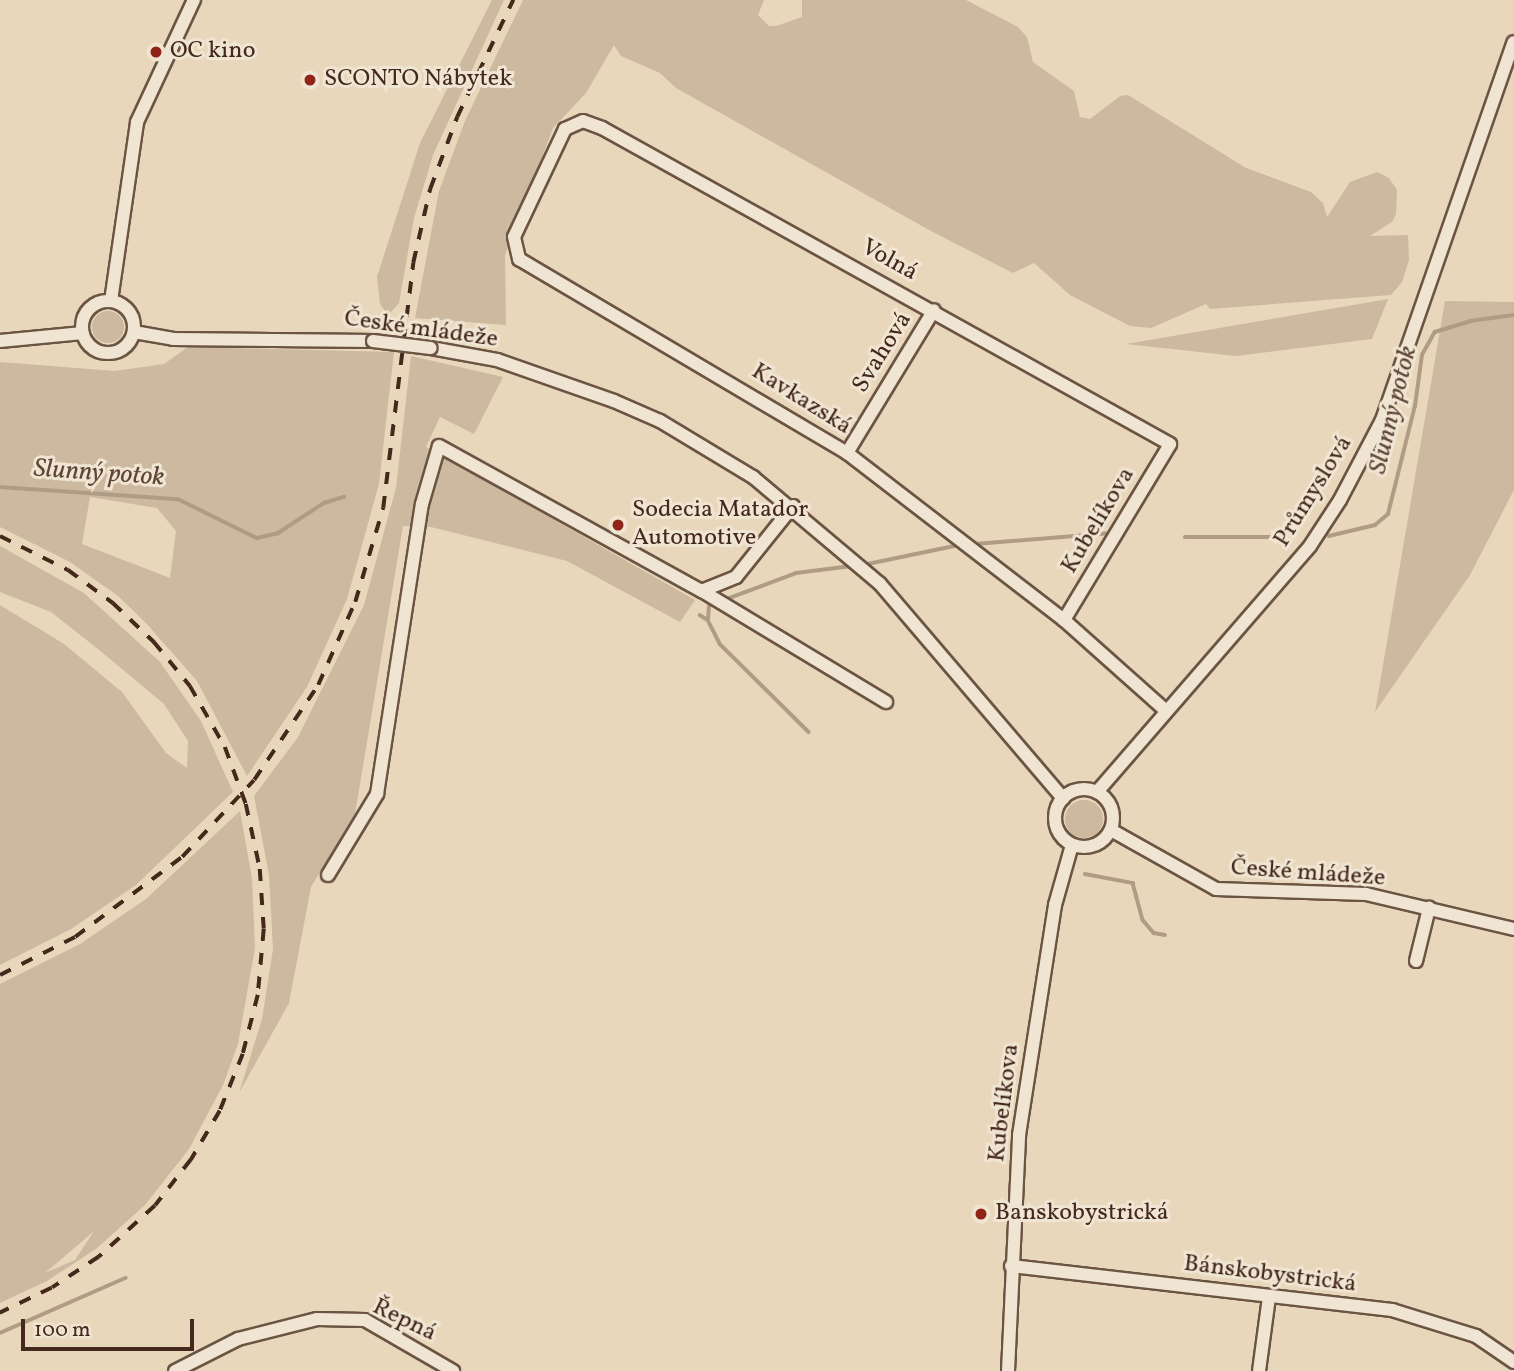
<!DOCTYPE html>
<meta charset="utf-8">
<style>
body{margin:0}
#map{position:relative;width:1514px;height:1371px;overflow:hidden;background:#e8d7bb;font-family:Vollkorn,serif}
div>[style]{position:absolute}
.green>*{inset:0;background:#ccb9a0}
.round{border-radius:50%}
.stream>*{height:3.5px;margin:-1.75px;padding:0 1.75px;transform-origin:1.75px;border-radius:1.75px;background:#b09c85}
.roads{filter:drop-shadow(2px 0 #6c5443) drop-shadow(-2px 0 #6c5443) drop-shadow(0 2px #6c5443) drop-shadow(0 -2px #6c5443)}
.minor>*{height:12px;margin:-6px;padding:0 6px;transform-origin:6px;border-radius:6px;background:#f0e5d3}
.minor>.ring{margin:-6px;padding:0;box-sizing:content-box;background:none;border:12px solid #f0e5d3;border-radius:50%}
.rail>*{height:3.5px;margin-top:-1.75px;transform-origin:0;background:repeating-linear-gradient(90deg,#43281b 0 12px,transparent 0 24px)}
.bridges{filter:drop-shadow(2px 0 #6c5443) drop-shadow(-2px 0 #6c5443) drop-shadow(0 2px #6c5443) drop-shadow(0 -2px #6c5443)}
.minor-bridge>*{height:12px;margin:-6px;padding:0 6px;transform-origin:6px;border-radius:6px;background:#f0e5d3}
.dots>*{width:19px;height:19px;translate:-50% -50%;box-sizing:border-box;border:4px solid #f0e5d3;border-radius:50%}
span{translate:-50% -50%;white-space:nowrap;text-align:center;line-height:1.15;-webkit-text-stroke:6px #f0e5d3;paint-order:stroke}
.poi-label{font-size:24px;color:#43281b}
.left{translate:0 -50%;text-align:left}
.street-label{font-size:24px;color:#43281b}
.water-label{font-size:26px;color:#5e4536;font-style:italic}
.scale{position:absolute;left:21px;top:1319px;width:173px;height:32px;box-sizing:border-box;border:4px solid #43281b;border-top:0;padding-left:9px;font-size:21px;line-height:24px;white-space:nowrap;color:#43281b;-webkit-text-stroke:5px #f0e5d3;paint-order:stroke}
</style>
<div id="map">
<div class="green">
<i style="clip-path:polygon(492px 0,504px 0,433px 155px,414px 218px,399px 303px,388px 315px,380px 304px,377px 277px,420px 143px)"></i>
<i style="clip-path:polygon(523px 0,764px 0,758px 15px,769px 26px,776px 26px,802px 17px,802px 0,966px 0,1018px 27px,1027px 37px,1033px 62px,1074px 91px,1080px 117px,1090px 119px,1120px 96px,1128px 95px,1246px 168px,1311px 192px,1323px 203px,1327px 217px,1350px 182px,1377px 172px,1389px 178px,1397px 190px,1396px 214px,1392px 222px,1370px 236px,1408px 235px,1409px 260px,1402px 282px,1391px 295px,1210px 309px,1206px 304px,1151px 328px,1130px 326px,1070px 295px,1034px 263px,1013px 273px,929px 230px,676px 88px,660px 73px,621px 56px,614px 45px,586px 93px,553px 128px,505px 255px,506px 325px,415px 318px,439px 191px,465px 121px)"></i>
<i style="clip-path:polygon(1388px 299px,1372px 339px,1236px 356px,1126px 344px)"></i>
<i style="clip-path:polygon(1445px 301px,1514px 302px,1514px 490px,1470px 575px,1375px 712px)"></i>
<i class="round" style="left:92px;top:311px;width:32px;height:32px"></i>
<i style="clip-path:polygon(evenodd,188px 347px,394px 352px,379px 484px,347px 599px,307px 687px,247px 776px,197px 681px,146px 623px,118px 596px,70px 562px,0 527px,0 362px,115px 371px,164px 364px,188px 347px,90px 497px,157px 508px,176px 531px,170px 578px,82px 544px,90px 497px)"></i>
<i style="clip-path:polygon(411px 356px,503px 377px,474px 434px,440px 417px,426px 447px,695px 600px,680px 622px,567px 561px,431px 527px,403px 526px,355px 814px,311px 887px,289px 1003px,239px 1093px,262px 1019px,273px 949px,269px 875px,254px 796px,298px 737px,364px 605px,396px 488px)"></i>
<i style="clip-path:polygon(0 546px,84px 593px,160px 662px,201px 721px,233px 792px,136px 885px,71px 929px,0 965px,0 605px,64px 644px,122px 692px,166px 753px,187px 768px,188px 741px,164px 704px,98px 649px,51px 612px,0 592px)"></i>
<i class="round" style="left:1065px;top:800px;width:38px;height:38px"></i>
<i style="clip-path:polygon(evenodd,240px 811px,252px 878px,255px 948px,238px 1044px,223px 1085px,189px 1149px,145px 1205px,96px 1249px,47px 1281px,0 1303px,0 984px,80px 944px,146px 899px,240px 811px,94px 1231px,75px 1260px,45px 1273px,78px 1245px,94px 1231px)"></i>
</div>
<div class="stream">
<i style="left:0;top:487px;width:178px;rotate:3.9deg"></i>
<i style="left:178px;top:499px;width:88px;rotate:26.3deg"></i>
<i style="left:257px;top:538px;width:22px;rotate:-13deg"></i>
<i style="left:278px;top:533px;width:55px;rotate:-33.1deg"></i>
<i style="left:324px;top:503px;width:21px;rotate:-17deg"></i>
<i style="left:1329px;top:536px;width:47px;rotate:-13.4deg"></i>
<i style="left:1375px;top:525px;width:17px;rotate:-40deg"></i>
<i style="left:1388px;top:514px;width:111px;rotate:-76deg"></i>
<i style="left:1415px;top:406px;width:51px;rotate:-82.2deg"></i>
<i style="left:1422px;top:355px;width:26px;rotate:-61deg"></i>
<i style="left:1435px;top:332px;width:37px;rotate:-17deg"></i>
<i style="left:1470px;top:321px;width:44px;rotate:-7.8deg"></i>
<i style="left:1185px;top:537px;width:97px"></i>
<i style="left:975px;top:544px;width:137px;rotate:-4.6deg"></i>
<i style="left:863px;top:565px;width:99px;rotate:-11.7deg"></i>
<i style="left:727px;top:599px;width:74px;rotate:-20.6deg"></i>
<i style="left:796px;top:573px;width:56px;rotate:-7.1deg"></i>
<i style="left:700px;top:615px;width:9px;rotate:32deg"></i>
<i style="left:708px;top:620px;width:13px;rotate:-86deg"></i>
<i style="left:708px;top:620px;width:27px;rotate:63deg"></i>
<i style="left:720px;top:644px;width:125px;rotate:44.7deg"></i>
<i style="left:1085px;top:874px;width:49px;rotate:10.6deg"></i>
<i style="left:1133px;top:883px;width:38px;rotate:75deg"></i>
<i style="left:1143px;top:920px;width:17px;rotate:50deg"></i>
<i style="left:1154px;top:933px;width:11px;rotate:10deg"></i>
<i style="left:0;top:1333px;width:137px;rotate:-23.7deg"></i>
</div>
<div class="roads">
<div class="minor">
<i style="left:111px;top:301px;width:181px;rotate:-81.7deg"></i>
<i style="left:137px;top:122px;width:135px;rotate:-65deg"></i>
<i class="ring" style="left:82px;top:301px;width:40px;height:40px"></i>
<i style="left:134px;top:332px;width:40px;rotate:10deg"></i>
<i style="left:173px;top:339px;width:200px;rotate:0.6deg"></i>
<i style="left:0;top:341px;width:83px;rotate:-5.5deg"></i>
<i style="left:431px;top:348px;width:67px;rotate:10.3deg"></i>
<i style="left:497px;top:360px;width:124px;rotate:19.3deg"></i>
<i style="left:614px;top:401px;width:50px;rotate:23.5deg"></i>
<i style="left:660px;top:421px;width:109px;rotate:31.1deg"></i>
<i style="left:753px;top:477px;width:166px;rotate:40.1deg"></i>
<i style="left:880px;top:584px;width:282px;rotate:49.5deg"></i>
<i style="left:847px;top:453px;width:167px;rotate:-58.7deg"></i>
<i style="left:793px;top:506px;width:91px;rotate:128.8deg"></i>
<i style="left:736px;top:577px;width:37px;rotate:158deg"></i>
<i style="left:702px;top:591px;width:215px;rotate:31.1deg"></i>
<i style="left:1064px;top:620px;width:205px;rotate:-58.9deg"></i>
<i style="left:1170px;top:444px;width:650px;rotate:-150.91deg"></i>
<i style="left:602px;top:128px;width:20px;rotate:-160deg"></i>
<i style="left:583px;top:121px;width:20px;rotate:156deg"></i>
<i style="left:565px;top:129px;width:119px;rotate:115.3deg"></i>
<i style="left:514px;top:237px;width:23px;rotate:77deg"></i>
<i style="left:519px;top:259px;width:381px;rotate:30.6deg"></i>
<i style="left:847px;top:453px;width:274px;rotate:37.6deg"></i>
<i style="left:1064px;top:620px;width:135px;rotate:41.7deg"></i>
<i class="ring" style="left:1055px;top:789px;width:46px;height:46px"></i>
<i style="left:1097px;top:792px;width:325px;rotate:-49.1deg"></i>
<i style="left:1310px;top:546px;width:55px;rotate:-56.9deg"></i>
<i style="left:1340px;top:500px;width:90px;rotate:-62.3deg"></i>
<i style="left:1382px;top:420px;width:400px;rotate:-70.8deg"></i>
<i style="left:1111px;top:830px;width:120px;rotate:29.3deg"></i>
<i style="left:1216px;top:889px;width:150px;rotate:1.9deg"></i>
<i style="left:1366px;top:894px;width:152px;rotate:13.3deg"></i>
<i style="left:328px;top:875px;width:95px;rotate:-58.8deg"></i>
<i style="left:377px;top:794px;width:293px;rotate:-81.2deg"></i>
<i style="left:422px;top:504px;width:60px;rotate:-73.7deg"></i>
<i style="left:439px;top:446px;width:300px;rotate:28.9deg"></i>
<i style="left:1416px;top:961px;width:55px;rotate:-76.2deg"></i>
<i style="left:1011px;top:1266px;width:384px;rotate:6.6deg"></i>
<i style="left:1392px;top:1310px;width:88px;rotate:17.2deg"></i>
<i style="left:1476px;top:1336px;width:46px;rotate:34.4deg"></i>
<i style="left:175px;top:1371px;width:71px;rotate:-26.9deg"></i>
<i style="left:238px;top:1339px;width:81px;rotate:-14.2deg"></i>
<i style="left:317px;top:1319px;width:48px;rotate:1.2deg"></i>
<i style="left:365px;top:1320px;width:102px;rotate:30.1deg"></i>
<i style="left:1008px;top:1371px;width:236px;rotate:-87.3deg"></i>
<i style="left:1019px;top:1135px;width:233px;rotate:-81.1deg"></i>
<i style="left:1055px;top:905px;width:62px;rotate:-74.2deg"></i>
<i style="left:1259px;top:1371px;width:75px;rotate:-82.3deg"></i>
</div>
</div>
<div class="rail">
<i style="left:0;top:536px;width:76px;rotate:26.6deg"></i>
<i style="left:68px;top:570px;width:56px;rotate:36.3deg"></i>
<i style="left:113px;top:603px;width:57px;rotate:43.6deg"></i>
<i style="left:154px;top:642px;width:57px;rotate:50.7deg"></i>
<i style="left:190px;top:686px;width:70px;rotate:60.2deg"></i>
<i style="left:225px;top:747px;width:61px;rotate:69.8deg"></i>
<i style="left:246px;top:804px;width:66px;rotate:77.8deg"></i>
<i style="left:260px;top:869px;width:60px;rotate:86.2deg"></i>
<i style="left:264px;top:929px;width:66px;rotate:95.2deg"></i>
<i style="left:258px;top:995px;width:61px;rotate:104.3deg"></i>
<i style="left:243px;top:1054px;width:61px;rotate:112deg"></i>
<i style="left:220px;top:1111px;width:57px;rotate:120.6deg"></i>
<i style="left:191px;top:1160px;width:58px;rotate:128deg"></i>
<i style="left:155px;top:1206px;width:76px;rotate:137.7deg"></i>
<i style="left:99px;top:1257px;width:56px;rotate:146.6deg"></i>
<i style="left:52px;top:1288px;width:58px;rotate:154.3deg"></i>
<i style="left:0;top:975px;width:84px;rotate:-26.9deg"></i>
<i style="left:75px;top:937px;width:134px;rotate:-36.8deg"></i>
<i style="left:182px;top:857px;width:105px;rotate:-46.9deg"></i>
<i style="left:254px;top:780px;width:115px;rotate:-56deg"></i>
<i style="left:318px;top:685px;width:91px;rotate:-66deg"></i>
<i style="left:355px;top:602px;width:98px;rotate:-73.4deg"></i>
<i style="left:383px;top:508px;width:247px;rotate:-83deg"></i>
<i style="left:413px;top:263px;width:76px;rotate:-77.1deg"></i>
<i style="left:430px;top:189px;width:77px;rotate:-69.4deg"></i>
<i style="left:457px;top:117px;width:130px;rotate:-64.4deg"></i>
</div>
<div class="bridges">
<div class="minor-bridge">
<i style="left:373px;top:341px;width:58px;rotate:6.9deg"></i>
</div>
</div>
<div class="dots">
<i style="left:156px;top:52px;background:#8f2418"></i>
<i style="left:310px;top:80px;background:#8f2418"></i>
<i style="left:618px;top:525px;background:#8f2418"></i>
<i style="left:981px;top:1214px;background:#8f2418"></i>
</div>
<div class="poi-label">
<span class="left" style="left:170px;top:52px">OC kino</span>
<span class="left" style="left:324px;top:80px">SCONTO Nábytek</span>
<span class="left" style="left:632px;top:525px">Sodecia Matador<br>Automotive</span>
<span class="left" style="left:995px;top:1214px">Banskobystrická</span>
</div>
<div class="street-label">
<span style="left:889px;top:261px;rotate:29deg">Volná</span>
<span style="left:421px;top:330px;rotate:8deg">České mládeže</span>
<span style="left:883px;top:353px;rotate:-58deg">Svahová</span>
<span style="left:801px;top:400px;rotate:32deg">Kavkazská</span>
<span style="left:1314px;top:492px;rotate:-58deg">Průmyslová</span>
<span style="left:1099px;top:521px;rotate:-59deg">Kubelíkova</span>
<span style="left:1308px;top:874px;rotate:4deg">České mládeže</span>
<span style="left:1005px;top:1103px;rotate:-83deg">Kubelíkova</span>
<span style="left:1270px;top:1275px;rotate:7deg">Bánskobystrická</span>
<span style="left:404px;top:1321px;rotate:26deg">Řepná</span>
</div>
<div class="water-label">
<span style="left:1394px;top:410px;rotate:-76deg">Slunný potok</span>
<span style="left:99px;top:474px;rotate:4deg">Slunný potok</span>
</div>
<div class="scale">100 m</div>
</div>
